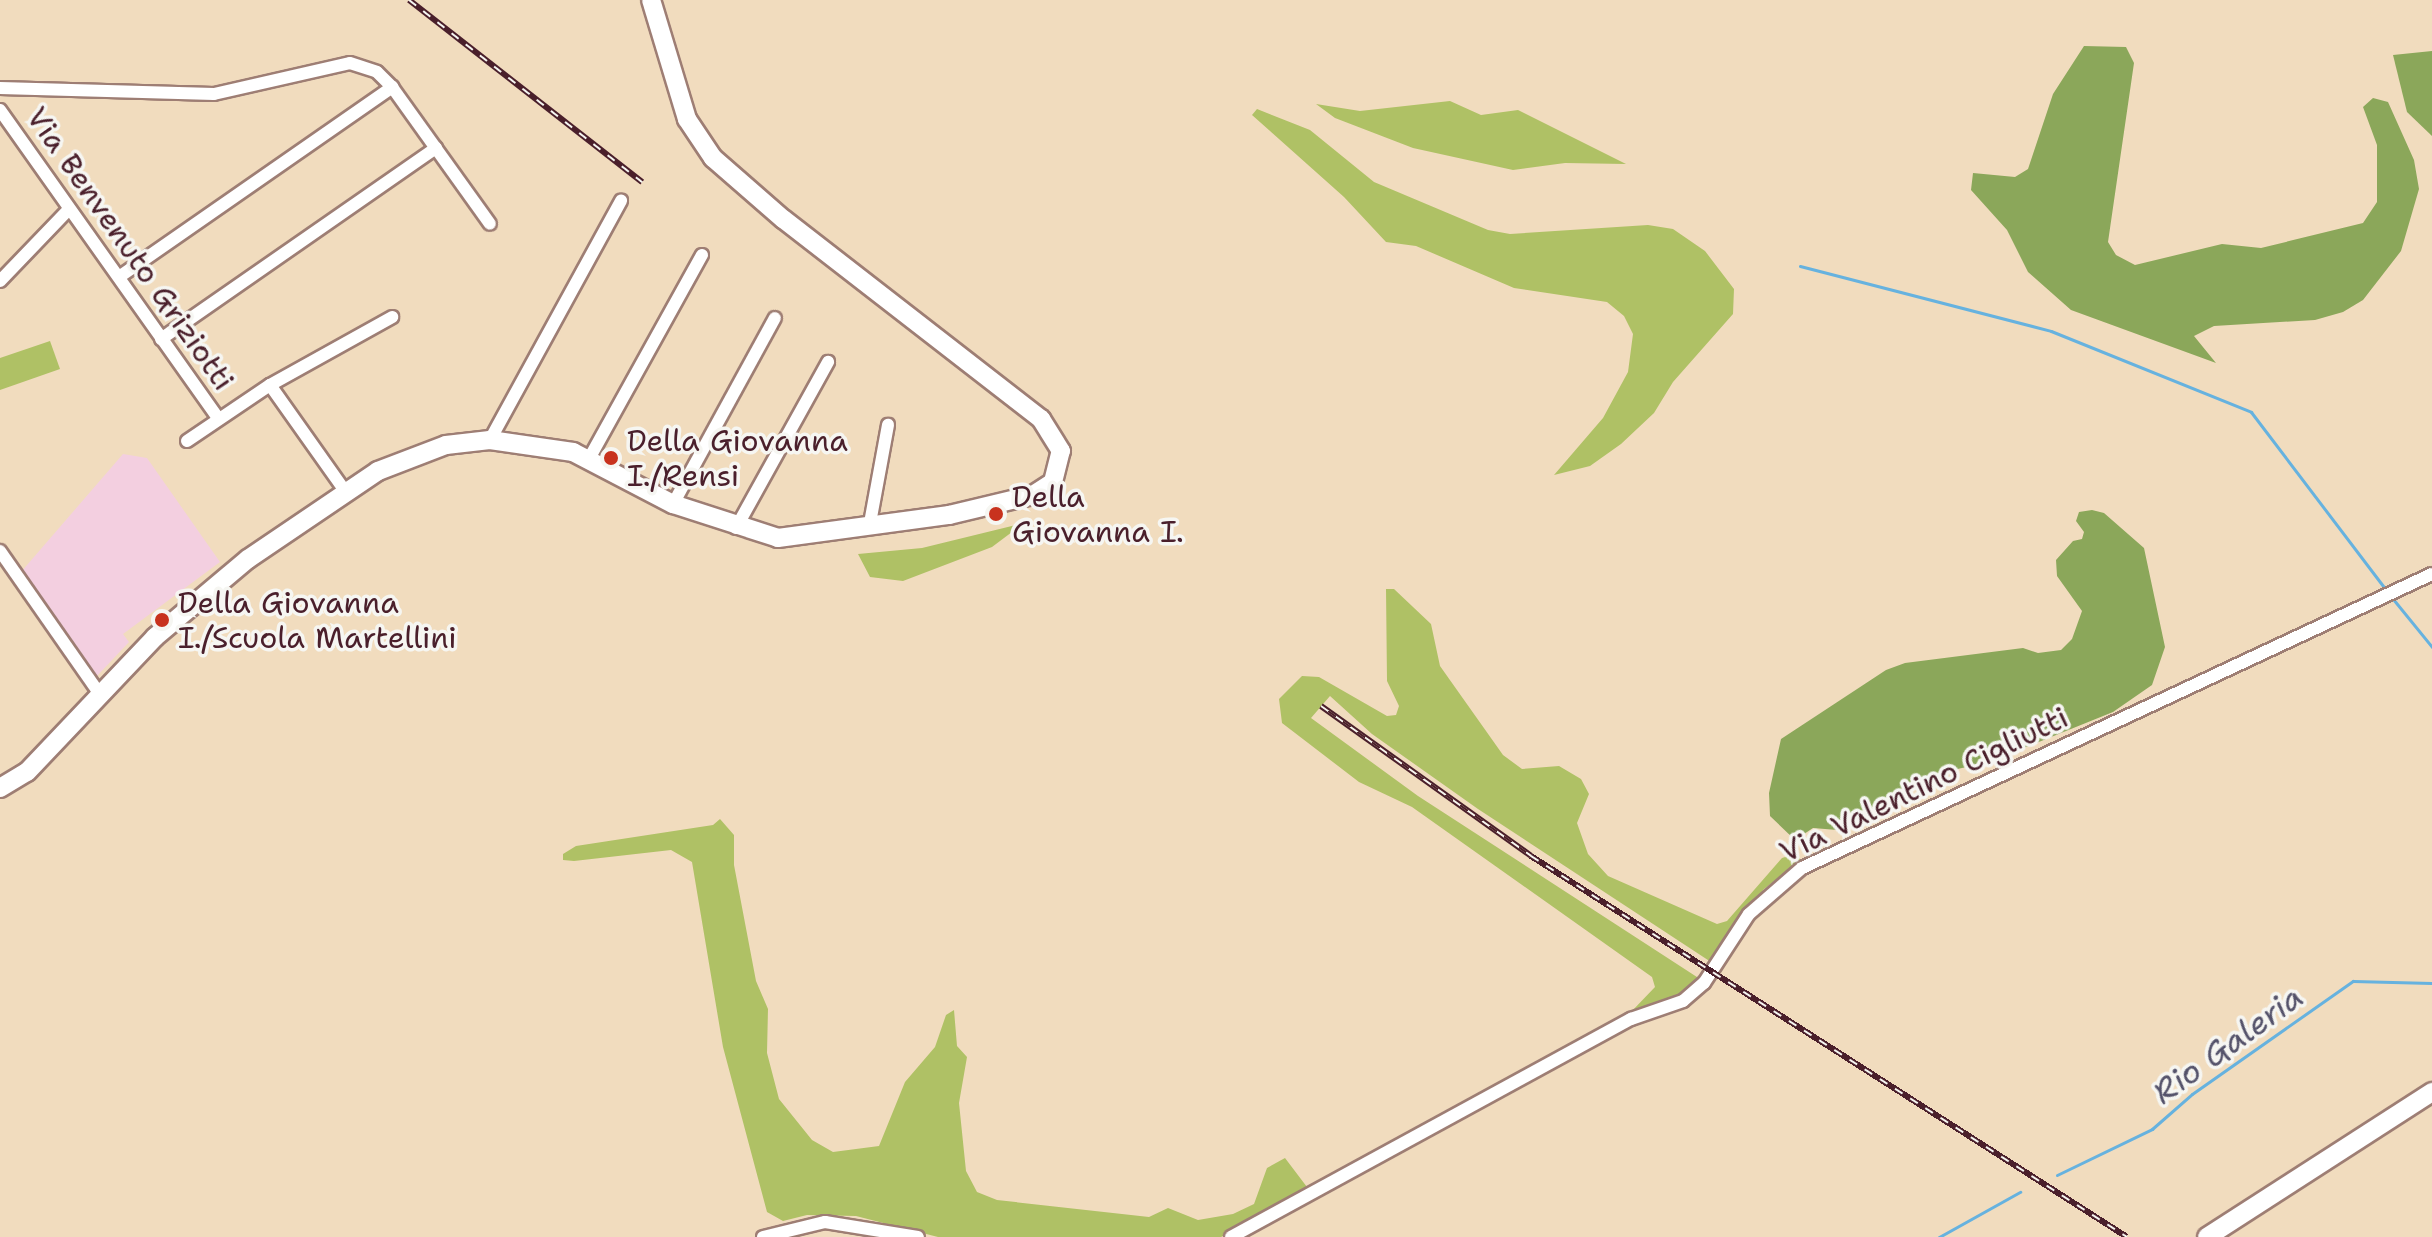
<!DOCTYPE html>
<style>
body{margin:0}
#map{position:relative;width:2432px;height:1237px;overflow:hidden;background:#f1dcbe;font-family:"Shantell Sans",sans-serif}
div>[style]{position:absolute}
.built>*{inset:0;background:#f3cfe0}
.green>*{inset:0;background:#afc165}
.forest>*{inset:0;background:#8ba75a}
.stream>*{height:3px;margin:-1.5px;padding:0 1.5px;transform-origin:1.5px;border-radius:1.5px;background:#66b2df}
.roads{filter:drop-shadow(2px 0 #9e7e74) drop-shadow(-2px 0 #9e7e74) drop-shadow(0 2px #9e7e74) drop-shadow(0 -2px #9e7e74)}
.street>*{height:12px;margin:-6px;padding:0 6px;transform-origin:6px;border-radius:6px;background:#fff}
.secondary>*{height:18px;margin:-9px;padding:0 9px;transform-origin:9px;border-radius:9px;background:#fff}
.rail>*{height:6px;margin-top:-3px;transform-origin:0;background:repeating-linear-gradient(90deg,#f6f6f2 0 9px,#4a1f2b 0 18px);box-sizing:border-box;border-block:2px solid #4a1f2b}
.dots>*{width:22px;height:22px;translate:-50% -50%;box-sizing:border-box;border:4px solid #f6f6f2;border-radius:50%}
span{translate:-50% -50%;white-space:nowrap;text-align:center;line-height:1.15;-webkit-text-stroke:7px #f6f6f2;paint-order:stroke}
.street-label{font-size:30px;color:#4a1f2b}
.poi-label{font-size:30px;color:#4a1f2b}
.left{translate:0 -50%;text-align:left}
.water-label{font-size:32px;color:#54526a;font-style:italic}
</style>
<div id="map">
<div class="built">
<i style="clip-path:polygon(123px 454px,147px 458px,220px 562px,123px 634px,129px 642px,97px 676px,21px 572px)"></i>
</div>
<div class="green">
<i style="clip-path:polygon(1450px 101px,1481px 115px,1518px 110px,1626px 164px,1565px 163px,1513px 170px,1413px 148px,1335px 118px,1316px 104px,1360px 111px)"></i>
<i style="clip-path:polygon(1257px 109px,1310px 130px,1374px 182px,1488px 230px,1510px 234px,1648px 225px,1673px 229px,1705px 251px,1734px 289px,1733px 314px,1673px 382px,1654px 413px,1621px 444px,1590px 466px,1554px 475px,1603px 418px,1628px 372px,1633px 334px,1624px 316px,1607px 302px,1514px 288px,1416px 246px,1386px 242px,1344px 197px,1252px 115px)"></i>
<i style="clip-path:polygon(50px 341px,60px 369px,0 390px,0 358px)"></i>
<i style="clip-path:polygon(1024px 523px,992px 547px,903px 581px,870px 577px,858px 554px,922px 548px)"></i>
<i style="clip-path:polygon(1386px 589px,1394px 589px,1431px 624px,1440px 666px,1503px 755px,1522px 769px,1559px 766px,1581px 779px,1589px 794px,1577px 823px,1588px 854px,1608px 876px,1717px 924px,1727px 921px,1782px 858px,1795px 854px,1801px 860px,1764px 889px,1726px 936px,1714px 964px,1478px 809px,1372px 734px,1330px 696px,1311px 718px,1418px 796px,1700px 979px,1678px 999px,1631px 1012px,1655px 987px,1652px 977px,1412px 807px,1359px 782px,1282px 723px,1279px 699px,1302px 676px,1319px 677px,1387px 716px,1396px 715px,1399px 706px,1387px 681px)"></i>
<i style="clip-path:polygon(720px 819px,734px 835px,734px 865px,756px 981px,768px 1009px,767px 1053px,779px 1099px,812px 1140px,833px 1152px,879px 1146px,905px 1082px,935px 1047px,946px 1015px,954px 1010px,957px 1046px,967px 1057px,959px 1103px,966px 1171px,977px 1192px,997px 1200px,1149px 1217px,1168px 1208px,1198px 1220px,1233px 1214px,1254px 1204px,1267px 1168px,1285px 1158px,1310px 1191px,1221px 1237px,938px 1237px,856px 1216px,807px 1215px,783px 1221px,767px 1212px,723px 1047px,692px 862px,671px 850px,574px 861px,563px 860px,563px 854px,576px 846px,713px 825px)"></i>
</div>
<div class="forest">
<i style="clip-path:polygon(2084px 46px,2126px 47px,2134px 63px,2108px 242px,2116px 255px,2135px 265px,2222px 244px,2261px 248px,2363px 223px,2377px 202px,2377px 145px,2363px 107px,2373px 98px,2388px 102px,2414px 160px,2419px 189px,2401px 251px,2363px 300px,2343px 312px,2315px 320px,2214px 326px,2194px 336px,2216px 363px,2071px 310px,2028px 272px,2007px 230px,1971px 190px,1973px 173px,2015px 177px,2028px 169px,2053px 94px)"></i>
<i style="clip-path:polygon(2432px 51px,2432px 136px,2407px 112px,2393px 55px)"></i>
<i style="clip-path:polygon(2092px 510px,2104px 513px,2144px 548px,2165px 647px,2152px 685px,2113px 712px,1989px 762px,1935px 774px,1868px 821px,1837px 830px,1813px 828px,1795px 840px,1770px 816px,1769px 793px,1781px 739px,1886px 670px,1905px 663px,2023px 648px,2038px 653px,2061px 650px,2072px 639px,2082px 611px,2057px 576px,2056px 560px,2073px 541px,2082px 539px,2084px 532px,2076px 521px,2079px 512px)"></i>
</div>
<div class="stream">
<i style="left:1800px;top:266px;width:259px;rotate:14.5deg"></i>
<i style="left:2051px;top:331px;width:216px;rotate:22deg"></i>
<i style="left:2251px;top:412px;width:225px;rotate:52.8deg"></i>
<i style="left:2393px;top:599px;width:62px;rotate:50.9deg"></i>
<i style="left:2057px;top:1175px;width:106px;rotate:-25.8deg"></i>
<i style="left:2152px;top:1129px;width:53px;rotate:-41.2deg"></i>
<i style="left:2192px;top:1094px;width:197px;rotate:-35.1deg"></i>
<i style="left:2353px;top:981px;width:79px;rotate:1.5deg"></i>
<i style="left:1939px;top:1237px;width:93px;rotate:-29.1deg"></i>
</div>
<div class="roads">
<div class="street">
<i style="left:0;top:88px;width:214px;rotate:1.6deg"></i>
<i style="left:214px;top:94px;width:139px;rotate:-12.8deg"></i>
<i style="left:350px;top:63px;width:28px;rotate:18deg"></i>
<i style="left:377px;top:72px;width:21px;rotate:45deg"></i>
<i style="left:392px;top:87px;width:168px;rotate:54.4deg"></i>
<i style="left:0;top:110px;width:377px;rotate:54.7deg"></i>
<i style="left:119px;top:277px;width:333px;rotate:-34.8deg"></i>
<i style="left:0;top:281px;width:100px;rotate:-46.2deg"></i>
<i style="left:161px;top:339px;width:335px;rotate:-34.8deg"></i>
<i style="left:270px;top:385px;width:130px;rotate:54.7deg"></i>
<i style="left:490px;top:440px;width:273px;rotate:-61.3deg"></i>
<i style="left:187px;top:441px;width:100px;rotate:-34deg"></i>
<i style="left:270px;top:385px;width:140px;rotate:-29.1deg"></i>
<i style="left:590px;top:457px;width:231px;rotate:-61deg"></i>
<i style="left:673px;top:504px;width:212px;rotate:-61.3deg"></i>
<i style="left:870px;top:523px;width:100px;rotate:-79.6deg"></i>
<i style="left:736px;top:528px;width:190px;rotate:-61deg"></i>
<i style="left:0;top:551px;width:177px;rotate:55.1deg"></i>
<i style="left:763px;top:1237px;width:64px;rotate:-13.6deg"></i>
<i style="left:825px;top:1222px;width:94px;rotate:9.2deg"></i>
<i style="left:1231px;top:1237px;width:456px;rotate:-28.6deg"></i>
<i style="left:1631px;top:1019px;width:55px;rotate:-19.1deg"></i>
<i style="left:1683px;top:1001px;width:28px;rotate:-41deg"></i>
<i style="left:1704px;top:983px;width:82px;rotate:-56.9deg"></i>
<i style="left:1749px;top:914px;width:70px;rotate:-41deg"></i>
<i style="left:1802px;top:868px;width:695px;rotate:-25.02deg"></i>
</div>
<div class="secondary">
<i style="left:0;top:788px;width:31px;rotate:-31deg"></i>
<i style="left:27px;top:772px;width:186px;rotate:-46.5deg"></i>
<i style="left:155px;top:637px;width:121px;rotate:-40deg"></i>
<i style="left:248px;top:559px;width:157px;rotate:-34.1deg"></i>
<i style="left:378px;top:471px;width:73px;rotate:-20.9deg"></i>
<i style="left:446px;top:445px;width:44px;rotate:-6.5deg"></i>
<i style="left:490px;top:440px;width:84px;rotate:8.2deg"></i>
<i style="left:573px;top:452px;width:113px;rotate:27.5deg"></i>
<i style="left:673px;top:504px;width:110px;rotate:17.9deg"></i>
<i style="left:778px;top:538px;width:173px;rotate:-7.7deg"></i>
<i style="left:949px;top:515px;width:86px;rotate:-13.4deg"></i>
<i style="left:1033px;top:495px;width:24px;rotate:-33deg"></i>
<i style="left:1053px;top:482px;width:32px;rotate:-76deg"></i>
<i style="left:1061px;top:451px;width:38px;rotate:-122deg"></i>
<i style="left:1041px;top:419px;width:326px;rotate:-142.2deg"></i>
<i style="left:783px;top:219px;width:93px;rotate:-138.9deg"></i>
<i style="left:713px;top:158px;width:47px;rotate:-123.7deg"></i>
<i style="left:687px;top:119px;width:124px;rotate:-106.8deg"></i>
<i style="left:2207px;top:1237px;width:268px;rotate:-32.8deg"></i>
</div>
</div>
<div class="rail">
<i style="left:409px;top:0;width:296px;rotate:38deg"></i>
<i style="left:1321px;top:706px;width:258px;rotate:35.5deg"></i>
<i style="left:1531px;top:856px;width:707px;rotate:32.59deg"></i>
</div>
<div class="dots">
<i style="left:611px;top:458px;background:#c8321e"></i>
<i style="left:996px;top:514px;background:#c8321e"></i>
<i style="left:162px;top:620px;background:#c8321e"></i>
</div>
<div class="street-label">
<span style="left:130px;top:249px;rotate:55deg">Via Benvenuto Griziotti</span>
<span style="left:1924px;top:785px;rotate:-26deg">Via Valentino Cigliutti</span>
</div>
<div class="poi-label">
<span class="left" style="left:627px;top:458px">Della Giovanna<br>I./Rensi</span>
<span class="left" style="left:1012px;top:514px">Della<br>Giovanna I.</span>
<span class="left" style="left:178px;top:620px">Della Giovanna<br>I./Scuola Martellini</span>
</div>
<div class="water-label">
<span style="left:2228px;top:1045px;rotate:-36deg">Rio Galeria</span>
</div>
</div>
